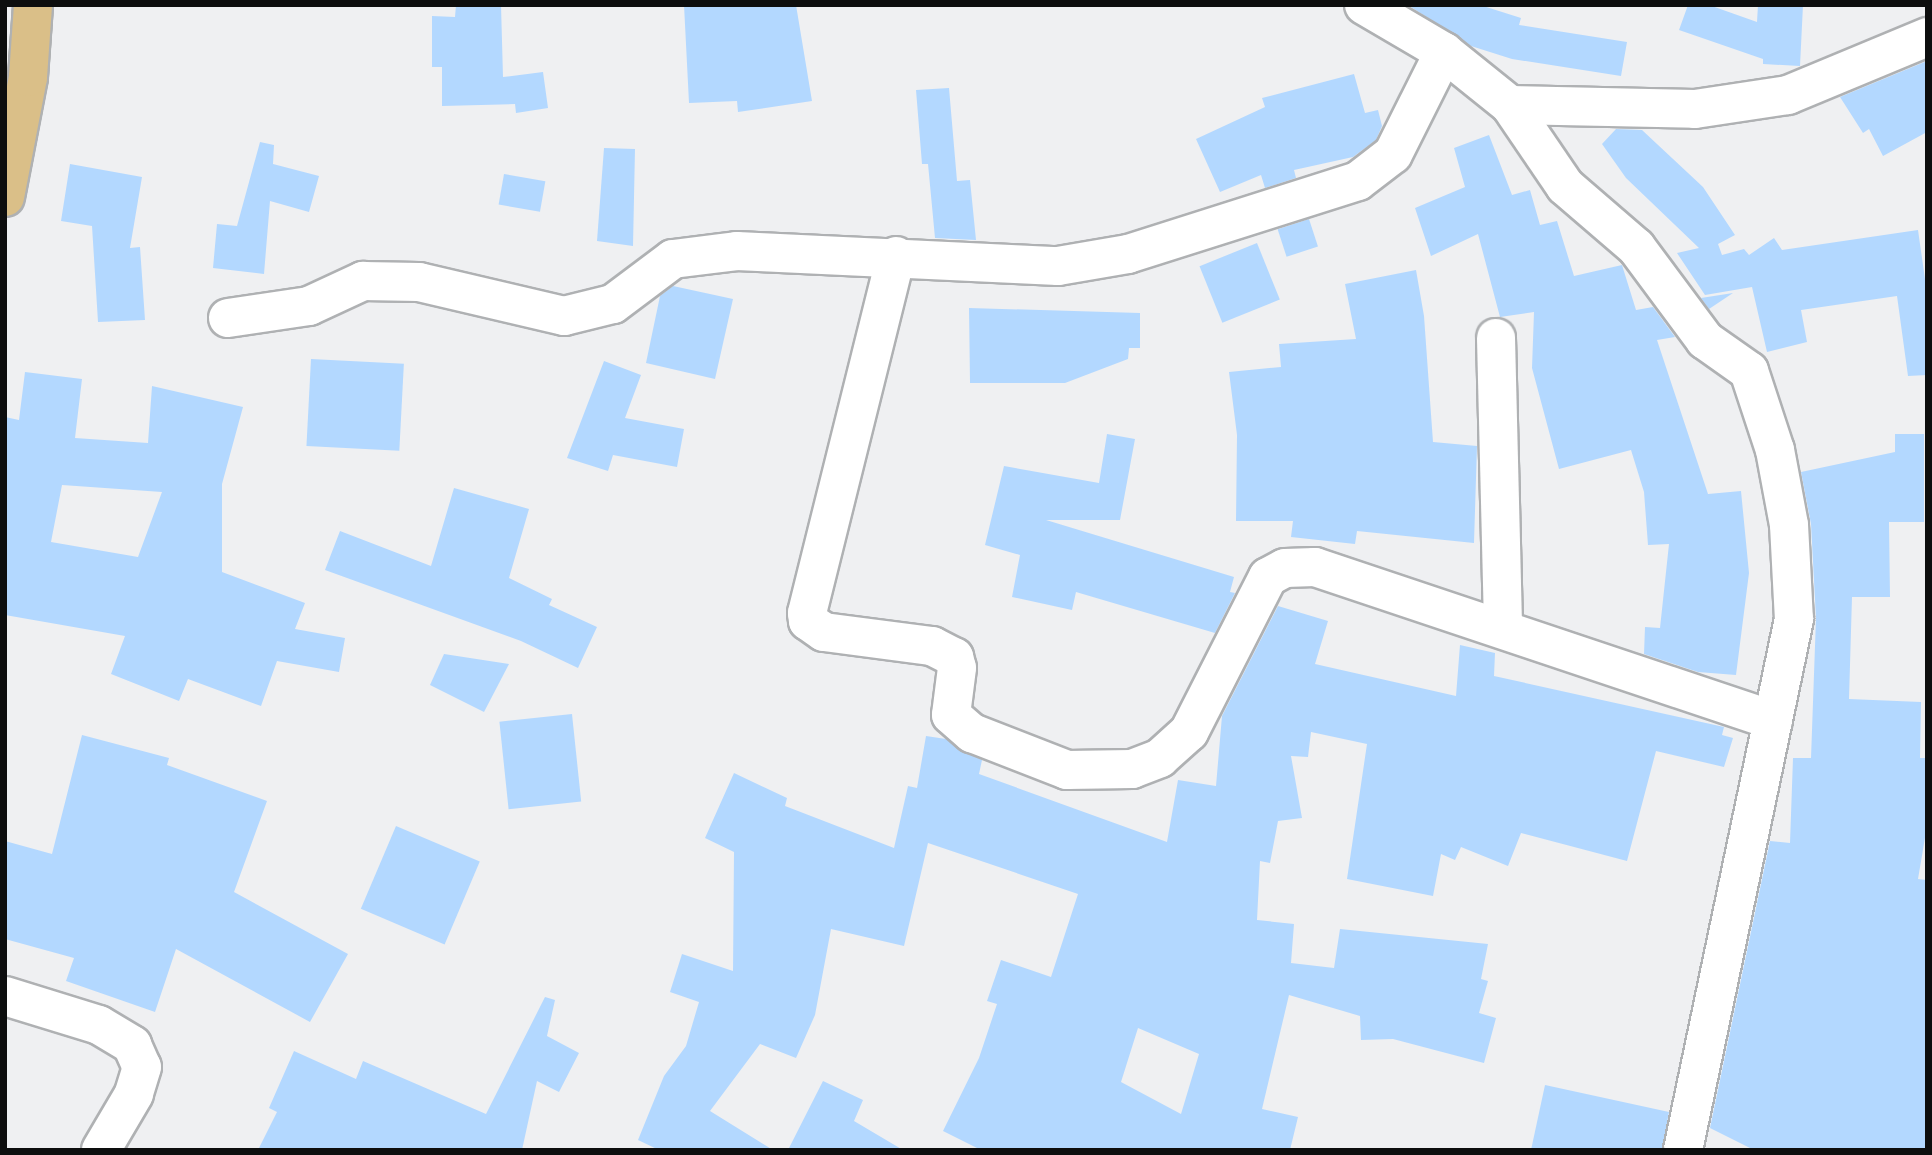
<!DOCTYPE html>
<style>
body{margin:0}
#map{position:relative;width:1932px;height:1155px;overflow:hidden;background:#eff0f2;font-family:Mulish,sans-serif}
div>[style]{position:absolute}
.building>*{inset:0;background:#b3d8ff;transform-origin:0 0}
.roads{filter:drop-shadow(2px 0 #afb1b3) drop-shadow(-2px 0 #afb1b3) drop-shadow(0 2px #afb1b3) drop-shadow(0 -2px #afb1b3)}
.minor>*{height:38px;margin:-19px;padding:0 19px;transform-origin:19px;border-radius:19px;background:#fff}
.major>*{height:38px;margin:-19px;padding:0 19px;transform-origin:19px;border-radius:19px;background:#dabf88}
span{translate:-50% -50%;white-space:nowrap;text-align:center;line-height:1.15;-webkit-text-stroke:7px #fff;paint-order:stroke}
.frame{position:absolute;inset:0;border:7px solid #0d0e0e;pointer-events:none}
</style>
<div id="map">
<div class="building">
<i style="clip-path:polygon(456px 5px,501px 5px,503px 77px,543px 72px,548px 108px,516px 113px,515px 104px,442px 106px,442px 67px,432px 67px,432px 16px,455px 17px)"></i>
<i style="clip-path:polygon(684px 5px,796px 5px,812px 101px,738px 112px,737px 101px,689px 103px)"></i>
<i style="clip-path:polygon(1408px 5px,1480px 5px,1521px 18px,1519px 25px,1627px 42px,1621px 76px,1512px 59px,1471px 46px)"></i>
<i style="clip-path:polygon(1688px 5px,1709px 5px,1757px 22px,1758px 5px,1803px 5px,1800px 66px,1763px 64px,1763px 59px,1679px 30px)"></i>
<i style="clip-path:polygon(1927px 61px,1927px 132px,1883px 156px,1869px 129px,1863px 133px,1840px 97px)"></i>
<i style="clip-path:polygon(1354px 74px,1365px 113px,1378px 110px,1382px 126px,1376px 140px,1353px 157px,1294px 170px,1296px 178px,1265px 188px,1261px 175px,1220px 192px,1196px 139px,1265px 107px,1262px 98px)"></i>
<i style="clip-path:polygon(949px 88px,957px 181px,970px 180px,976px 240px,935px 238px,928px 164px,922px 164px,916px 90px)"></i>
<i style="clip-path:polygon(1616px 129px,1642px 130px,1703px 187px,1735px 235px,1718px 244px,1722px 255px,1744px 249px,1749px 255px,1774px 238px,1782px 250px,1918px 230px,1927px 293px,1927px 375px,1908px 376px,1897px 296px,1801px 310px,1807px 342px,1767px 352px,1752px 287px,1705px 295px,1677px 253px,1699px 248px,1626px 178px,1602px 144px)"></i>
<i style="clip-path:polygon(1489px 135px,1512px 195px,1530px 190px,1540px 225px,1557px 221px,1574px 276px,1622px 265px,1636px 310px,1653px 307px,1675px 337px,1657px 340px,1708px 494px,1741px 491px,1749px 573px,1736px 675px,1698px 672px,1644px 654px,1645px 627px,1660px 628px,1669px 544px,1648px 545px,1644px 492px,1631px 450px,1559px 469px,1532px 368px,1534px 312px,1500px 317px,1478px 234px,1431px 256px,1415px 208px,1465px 187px,1454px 148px)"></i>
<i style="clip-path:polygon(260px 142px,274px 145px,273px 164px,319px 176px,309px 212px,270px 201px,264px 274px,213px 268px,217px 224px,237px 226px)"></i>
<i style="clip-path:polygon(604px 148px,635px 149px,633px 246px,597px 241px)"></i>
<i style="clip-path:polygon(70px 164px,142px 177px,130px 248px,140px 247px,145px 320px,98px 322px,92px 226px,61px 221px)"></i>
<i style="left:504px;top:174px;width:42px;height:31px;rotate:10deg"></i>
<i style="left:1309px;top:219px;width:29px;height:33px;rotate:72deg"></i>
<i style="left:1257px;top:243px;width:61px;height:62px;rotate:68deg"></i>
<i style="clip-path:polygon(1416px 270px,1424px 316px,1433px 442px,1477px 446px,1474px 543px,1357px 531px,1355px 544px,1291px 537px,1293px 521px,1236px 521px,1237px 435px,1229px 372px,1281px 367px,1279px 344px,1356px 339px,1345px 284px)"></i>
<i style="clip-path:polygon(673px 286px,733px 299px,715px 379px,646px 363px,660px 296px)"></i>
<i style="clip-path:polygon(1733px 293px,1709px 309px,1701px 298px)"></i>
<i style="clip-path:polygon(969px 308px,1140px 313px,1140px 348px,1129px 348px,1128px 359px,1065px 383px,970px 383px)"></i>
<i style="left:311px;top:359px;width:93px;height:87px;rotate:3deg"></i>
<i style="clip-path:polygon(604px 361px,641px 375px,625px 418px,684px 429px,677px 467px,613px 455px,608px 471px,567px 458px)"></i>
<i style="clip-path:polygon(evenodd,25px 372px,82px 379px,75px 438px,148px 443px,152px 386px,243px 407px,222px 484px,222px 572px,305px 603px,295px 629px,345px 638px,339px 672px,277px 661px,261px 706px,188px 679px,179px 701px,111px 674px,125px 636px,5px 615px,5px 417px,19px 420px,25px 372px,62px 485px,162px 492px,138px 557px,51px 542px,62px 485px)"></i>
<i style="clip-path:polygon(1107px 434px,1135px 439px,1120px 520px,1046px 520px,1234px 577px,1230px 592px,1235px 593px,1215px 633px,1076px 592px,1072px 610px,1012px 597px,1020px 555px,985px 545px,1004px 466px,1099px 483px)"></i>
<i style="clip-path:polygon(1895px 434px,1924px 434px,1924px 522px,1889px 522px,1890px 597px,1852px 597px,1849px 699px,1921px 702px,1920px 758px,1927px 758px,1927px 826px,1918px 879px,1927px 880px,1927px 1150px,1754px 1150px,1710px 1128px,1770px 841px,1790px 843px,1793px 758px,1811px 758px,1816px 618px,1811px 524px,1801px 472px,1895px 452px)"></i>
<i style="clip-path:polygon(454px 488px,529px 509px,509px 578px,552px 599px,549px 605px,597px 627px,578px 668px,521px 641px,325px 570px,340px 531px,431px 566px)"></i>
<i style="clip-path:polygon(evenodd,1278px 606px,1328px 621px,1315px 664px,1456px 696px,1460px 645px,1495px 653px,1494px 676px,1724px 727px,1722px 735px,1733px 738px,1724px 767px,1656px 751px,1627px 861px,1521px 833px,1508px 866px,1461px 847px,1455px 860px,1441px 854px,1433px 896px,1347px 879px,1367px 744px,1311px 732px,1308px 757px,1291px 756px,1302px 818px,1278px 821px,1270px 863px,1260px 861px,1257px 920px,1294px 924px,1291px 963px,1334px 968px,1340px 929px,1488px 944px,1481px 979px,1488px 981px,1479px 1013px,1496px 1018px,1484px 1063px,1393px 1039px,1361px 1040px,1360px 1016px,1289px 995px,1262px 1109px,1298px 1117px,1290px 1150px,981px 1150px,943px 1131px,979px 1058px,997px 1004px,987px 1001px,1001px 960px,1051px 977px,1078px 894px,928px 843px,904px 946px,831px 929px,815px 1015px,796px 1058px,760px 1044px,710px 1111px,773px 1150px,659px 1150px,638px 1140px,664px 1076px,686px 1046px,699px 1002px,670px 992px,682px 954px,733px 971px,734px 852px,705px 838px,734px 773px,787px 798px,785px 806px,894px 848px,908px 786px,917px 788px,926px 736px,946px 739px,982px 760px,979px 774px,1167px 842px,1178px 780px,1216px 786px,1222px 716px,1278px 606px,1138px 1028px,1199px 1054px,1181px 1114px,1121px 1082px,1138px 1028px)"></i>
<i style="clip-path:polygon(444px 654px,509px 664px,484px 712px,430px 685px)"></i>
<i style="left:572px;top:714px;width:88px;height:73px;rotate:84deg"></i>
<i style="clip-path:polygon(82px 735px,169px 758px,167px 765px,267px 801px,234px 892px,348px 954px,310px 1022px,176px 949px,155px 1012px,66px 981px,74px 958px,5px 939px,5px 841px,52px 854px)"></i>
<i style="left:396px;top:826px;width:91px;height:90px;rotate:23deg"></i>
<i style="clip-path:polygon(545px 997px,555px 1000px,547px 1036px,579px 1053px,559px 1092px,537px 1081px,522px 1150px,258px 1150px,277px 1112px,269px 1108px,294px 1051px,356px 1079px,363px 1061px,486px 1114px)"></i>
<i style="clip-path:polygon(823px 1081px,863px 1100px,854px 1121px,903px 1150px,788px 1150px)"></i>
<i style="clip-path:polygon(1545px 1085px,1669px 1112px,1662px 1150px,1531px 1150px)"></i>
</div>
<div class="roads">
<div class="minor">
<i style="left:1364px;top:5px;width:93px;rotate:30.4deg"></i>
<i style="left:1444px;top:52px;width:85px;rotate:38.8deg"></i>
<i style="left:1510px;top:105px;width:185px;rotate:1.2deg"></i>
<i style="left:1695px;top:109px;width:94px;rotate:-8.6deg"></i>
<i style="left:1788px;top:95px;width:151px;rotate:-22.6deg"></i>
<i style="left:1510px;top:105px;width:98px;rotate:55.8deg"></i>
<i style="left:1565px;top:186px;width:94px;rotate:40.7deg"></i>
<i style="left:1636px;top:247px;width:116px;rotate:53.4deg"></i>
<i style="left:1705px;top:340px;width:54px;rotate:35.2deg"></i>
<i style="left:1749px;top:371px;width:83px;rotate:71.8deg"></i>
<i style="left:1775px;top:450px;width:76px;rotate:79.4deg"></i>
<i style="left:1789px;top:525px;width:94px;rotate:87deg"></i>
<i style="left:1794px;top:619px;width:542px;rotate:101.81deg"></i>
<i style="left:896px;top:256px;width:368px;rotate:104deg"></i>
<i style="left:807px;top:613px;width:8px;rotate:83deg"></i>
<i style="left:808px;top:621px;width:19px;rotate:35deg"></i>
<i style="left:824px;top:632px;width:109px;rotate:7.4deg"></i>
<i style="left:932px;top:646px;width:25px;rotate:27deg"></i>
<i style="left:954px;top:657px;width:11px;rotate:75deg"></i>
<i style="left:957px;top:668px;width:47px;rotate:97.3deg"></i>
<i style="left:951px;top:715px;width:28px;rotate:41deg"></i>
<i style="left:972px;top:733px;width:102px;rotate:21.3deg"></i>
<i style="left:1067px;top:770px;width:65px;rotate:-0.9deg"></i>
<i style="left:1132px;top:769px;width:30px;rotate:-21deg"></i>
<i style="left:1160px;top:758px;width:39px;rotate:-42deg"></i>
<i style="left:1189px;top:732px;width:174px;rotate:-63deg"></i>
<i style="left:1268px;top:577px;width:19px;rotate:-28deg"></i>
<i style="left:1285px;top:568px;width:30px;rotate:-2deg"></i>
<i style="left:1315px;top:567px;width:483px;rotate:18.5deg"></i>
<i style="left:228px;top:318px;width:82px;rotate:-8.4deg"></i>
<i style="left:309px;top:306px;width:60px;rotate:-24.8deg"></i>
<i style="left:363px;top:281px;width:56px;rotate:1deg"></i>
<i style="left:419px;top:282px;width:149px;rotate:13.2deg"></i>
<i style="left:564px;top:316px;width:50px;rotate:-13.8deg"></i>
<i style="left:613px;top:304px;width:75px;rotate:-36.9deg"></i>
<i style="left:673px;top:259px;width:64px;rotate:-7.1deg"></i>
<i style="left:737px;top:251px;width:321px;rotate:2.7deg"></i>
<i style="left:1058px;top:266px;width:71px;rotate:-9.7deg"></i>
<i style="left:1128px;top:254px;width:241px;rotate:-17.6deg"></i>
<i style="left:1358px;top:181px;width:44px;rotate:-37.6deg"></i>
<i style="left:1393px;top:154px;width:114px;rotate:-63.4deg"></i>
<i style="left:1496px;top:338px;width:291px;rotate:88.6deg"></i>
<i style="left:5px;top:996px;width:98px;rotate:17.1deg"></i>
<i style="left:99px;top:1025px;width:39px;rotate:31deg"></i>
<i style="left:132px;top:1045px;width:24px;rotate:66deg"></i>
<i style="left:142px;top:1067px;width:28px;rotate:107deg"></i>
<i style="left:134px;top:1094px;width:65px;rotate:120.5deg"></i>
</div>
<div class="major">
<i style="left:5px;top:197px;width:122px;rotate:-79.1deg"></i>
<i style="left:28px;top:77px;width:72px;rotate:-86deg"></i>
</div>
</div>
<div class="frame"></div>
</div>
